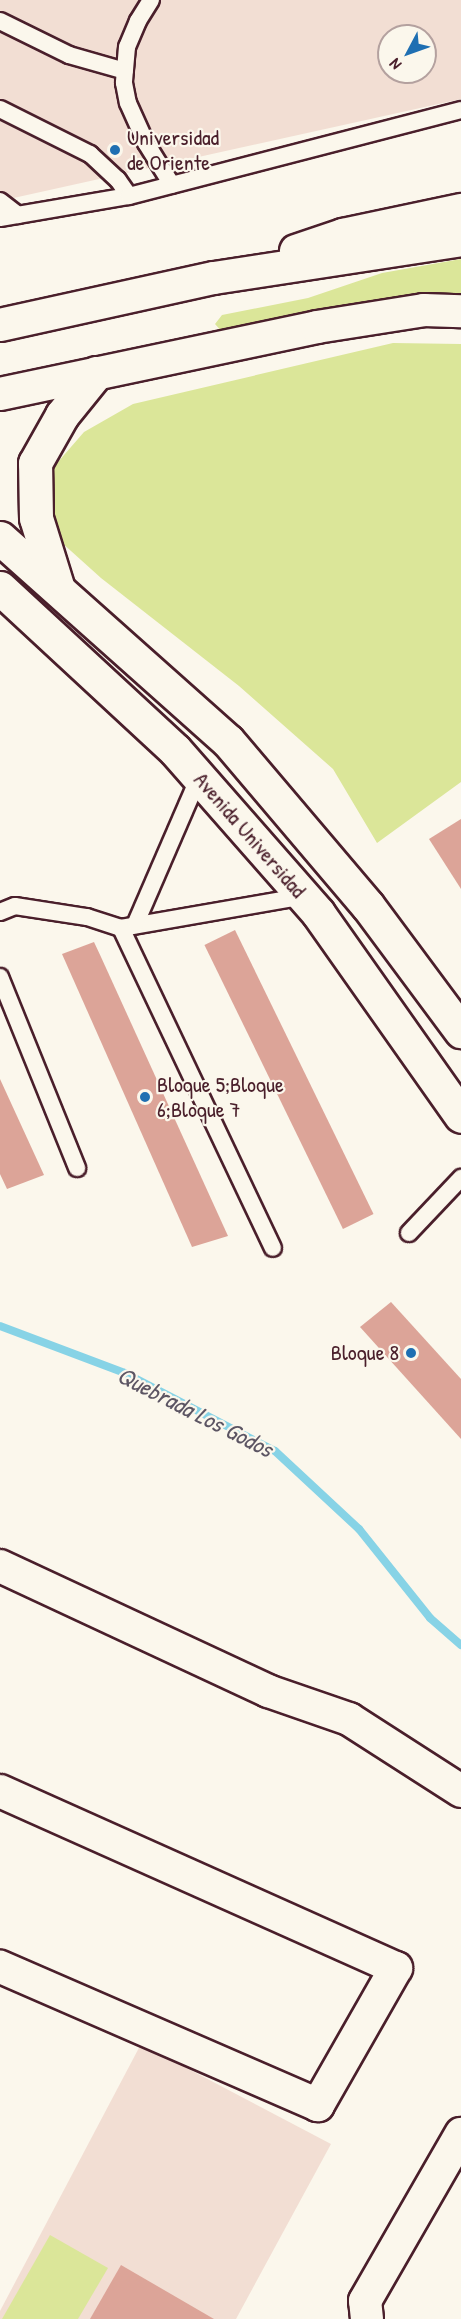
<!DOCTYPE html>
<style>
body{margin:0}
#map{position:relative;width:461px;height:2319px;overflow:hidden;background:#fbf7ec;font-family:"Patrick Hand",sans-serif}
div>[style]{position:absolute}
.built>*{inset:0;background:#f2ded3}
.green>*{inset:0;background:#dbe699}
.stream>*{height:8px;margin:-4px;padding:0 4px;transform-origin:4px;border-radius:4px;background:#87d3e6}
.building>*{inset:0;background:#dca498;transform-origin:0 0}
.roads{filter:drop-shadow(2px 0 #4a1f2b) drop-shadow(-2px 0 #4a1f2b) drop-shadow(0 2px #4a1f2b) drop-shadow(0 -2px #4a1f2b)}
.lane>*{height:16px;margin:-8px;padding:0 8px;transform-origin:8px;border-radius:8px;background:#fbf7ec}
.street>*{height:32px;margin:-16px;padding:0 16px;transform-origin:16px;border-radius:16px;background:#fbf7ec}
.secondary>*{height:33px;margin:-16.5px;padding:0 16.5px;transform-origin:16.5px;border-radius:16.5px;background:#fbf7ec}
.dots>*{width:16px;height:16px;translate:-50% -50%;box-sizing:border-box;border:3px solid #fbf7ec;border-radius:50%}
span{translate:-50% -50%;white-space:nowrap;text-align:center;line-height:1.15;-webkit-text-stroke:4.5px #fbf7ec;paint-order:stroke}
.poi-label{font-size:22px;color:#4a1f2b}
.left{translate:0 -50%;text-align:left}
.right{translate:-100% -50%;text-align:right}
.street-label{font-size:22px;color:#4a1f2b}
.water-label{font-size:24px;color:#5c5563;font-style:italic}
.north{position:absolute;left:377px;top:24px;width:60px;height:60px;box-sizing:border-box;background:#fbf7ec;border:2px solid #b4a19f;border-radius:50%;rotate:229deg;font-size:16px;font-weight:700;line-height:24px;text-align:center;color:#4a1f2b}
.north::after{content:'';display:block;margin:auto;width:21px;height:27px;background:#1f6fb2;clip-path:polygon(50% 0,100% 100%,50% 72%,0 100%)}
</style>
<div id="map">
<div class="built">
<i style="clip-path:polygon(evenodd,0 0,461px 0,461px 99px,0 201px,0 0,389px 36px,425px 36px,425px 72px,389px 72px,389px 36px)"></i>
<i style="clip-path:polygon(141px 2044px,331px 2144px,236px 2319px,0 2319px,0 2311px)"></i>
</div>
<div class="green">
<i style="clip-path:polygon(461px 259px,461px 301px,223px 333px,215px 324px,222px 315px,308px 298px,382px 273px)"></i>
<i style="clip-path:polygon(393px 343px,461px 344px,461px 782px,377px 843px,333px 769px,239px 686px,101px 578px,61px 542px,42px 511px,51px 470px,84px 432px,133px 404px)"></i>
<i style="clip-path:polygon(50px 2235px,108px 2268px,78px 2319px,2px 2319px)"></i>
</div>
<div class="stream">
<i style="left:0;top:1326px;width:134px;rotate:20.6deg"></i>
<i style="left:125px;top:1373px;width:169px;rotate:27.5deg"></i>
<i style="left:275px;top:1451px;width:115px;rotate:42.9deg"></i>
<i style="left:359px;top:1529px;width:114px;rotate:51.4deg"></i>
<i style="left:430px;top:1618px;width:41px;rotate:41.1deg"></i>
</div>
<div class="building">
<i style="clip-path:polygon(461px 819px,461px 889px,429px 839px)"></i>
<i style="left:235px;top:930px;width:316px;height:34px;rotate:64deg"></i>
<i style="clip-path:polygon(94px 942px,101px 957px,228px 1236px,192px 1247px,62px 954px)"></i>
<i style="clip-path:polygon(0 1079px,44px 1175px,7px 1189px,0 1174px)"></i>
<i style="clip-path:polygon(391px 1302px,461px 1379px,461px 1439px,360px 1327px)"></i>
<i style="clip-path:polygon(121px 2265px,214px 2319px,90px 2319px)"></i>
</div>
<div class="roads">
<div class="lane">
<i style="left:151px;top:0;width:25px;rotate:122deg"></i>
<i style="left:138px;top:21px;width:28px;rotate:113deg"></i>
<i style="left:127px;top:47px;width:36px;rotate:95deg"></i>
<i style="left:124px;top:83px;width:20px;rotate:79deg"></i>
<i style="left:128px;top:103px;width:44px;rotate:65.8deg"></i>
<i style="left:146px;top:143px;width:49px;rotate:58.2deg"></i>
<i style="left:0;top:21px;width:77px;rotate:26.2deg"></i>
<i style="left:69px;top:55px;width:58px;rotate:15.9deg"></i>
<i style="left:0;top:109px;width:101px;rotate:26.6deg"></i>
<i style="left:90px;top:154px;width:38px;rotate:43deg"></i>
<i style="left:118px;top:180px;width:19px;rotate:55deg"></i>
<i style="left:0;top:201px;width:23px;rotate:38deg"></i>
<i style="left:0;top:218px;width:131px;rotate:-9.7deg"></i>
<i style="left:129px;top:196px;width:343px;rotate:-14.5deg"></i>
<i style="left:0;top:912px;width:16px;rotate:-22deg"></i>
<i style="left:15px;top:906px;width:73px;rotate:8.7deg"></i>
<i style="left:87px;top:917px;width:36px;rotate:18deg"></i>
<i style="left:121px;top:928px;width:186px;rotate:-9.9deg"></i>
<i style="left:135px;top:925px;width:161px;rotate:-66.6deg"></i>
<i style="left:121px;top:928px;width:354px;rotate:64.6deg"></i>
<i style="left:0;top:977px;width:206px;rotate:68deg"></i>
<i style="left:409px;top:1233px;width:76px;rotate:-46.6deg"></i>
</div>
<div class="street">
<i style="left:296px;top:251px;width:50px;rotate:-18.8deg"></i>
<i style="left:343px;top:235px;width:121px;rotate:-12deg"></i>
<i style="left:0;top:325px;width:219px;rotate:-12.4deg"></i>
<i style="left:214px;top:278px;width:250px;rotate:-8.7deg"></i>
<i style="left:0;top:394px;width:324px;rotate:-11.9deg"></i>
<i style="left:317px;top:327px;width:108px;rotate:-9deg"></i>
<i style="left:424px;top:310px;width:37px;rotate:2deg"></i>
<i style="left:0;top:1566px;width:296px;rotate:25deg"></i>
<i style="left:268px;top:1691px;width:86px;rotate:19.1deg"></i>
<i style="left:349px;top:1719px;width:133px;rotate:32.7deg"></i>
<i style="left:0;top:1791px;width:434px;rotate:24.1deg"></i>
<i style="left:396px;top:1968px;width:158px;rotate:119.7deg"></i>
<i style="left:318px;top:2105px;width:347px;rotate:-156.5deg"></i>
<i style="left:367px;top:2319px;width:18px;rotate:-96deg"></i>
<i style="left:365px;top:2301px;width:193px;rotate:-60.1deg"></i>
</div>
<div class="secondary">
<i style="left:0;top:538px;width:305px;rotate:41.7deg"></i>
<i style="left:228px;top:741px;width:216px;rotate:49.7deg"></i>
<i style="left:368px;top:906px;width:156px;rotate:53.4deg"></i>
<i style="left:0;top:588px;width:238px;rotate:42.8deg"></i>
<i style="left:175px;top:750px;width:217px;rotate:48.7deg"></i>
<i style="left:318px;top:913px;width:248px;rotate:54.8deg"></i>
<i style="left:58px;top:589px;width:74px;rotate:-107.2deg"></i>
<i style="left:36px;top:518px;width:55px;rotate:-91deg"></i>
<i style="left:35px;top:463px;width:55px;rotate:-60.6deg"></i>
<i style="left:62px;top:415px;width:54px;rotate:-51deg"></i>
</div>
</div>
<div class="dots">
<i style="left:115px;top:150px;background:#1f6fb2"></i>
<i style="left:145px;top:1097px;background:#1f6fb2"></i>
<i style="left:411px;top:1353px;background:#1f6fb2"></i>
</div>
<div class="poi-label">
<span class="left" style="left:127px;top:150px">Universidad<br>de Oriente</span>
<span class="left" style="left:157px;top:1097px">Bloque 5;Bloque<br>6;Bloque 7</span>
<span class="right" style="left:399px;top:1353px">Bloque 8</span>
</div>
<div class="street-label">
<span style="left:250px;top:835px;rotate:49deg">Avenida Universidad</span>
</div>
<div class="water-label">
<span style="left:195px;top:1412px;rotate:27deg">Quebrada Los Godos</span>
</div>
<div class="north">N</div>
</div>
